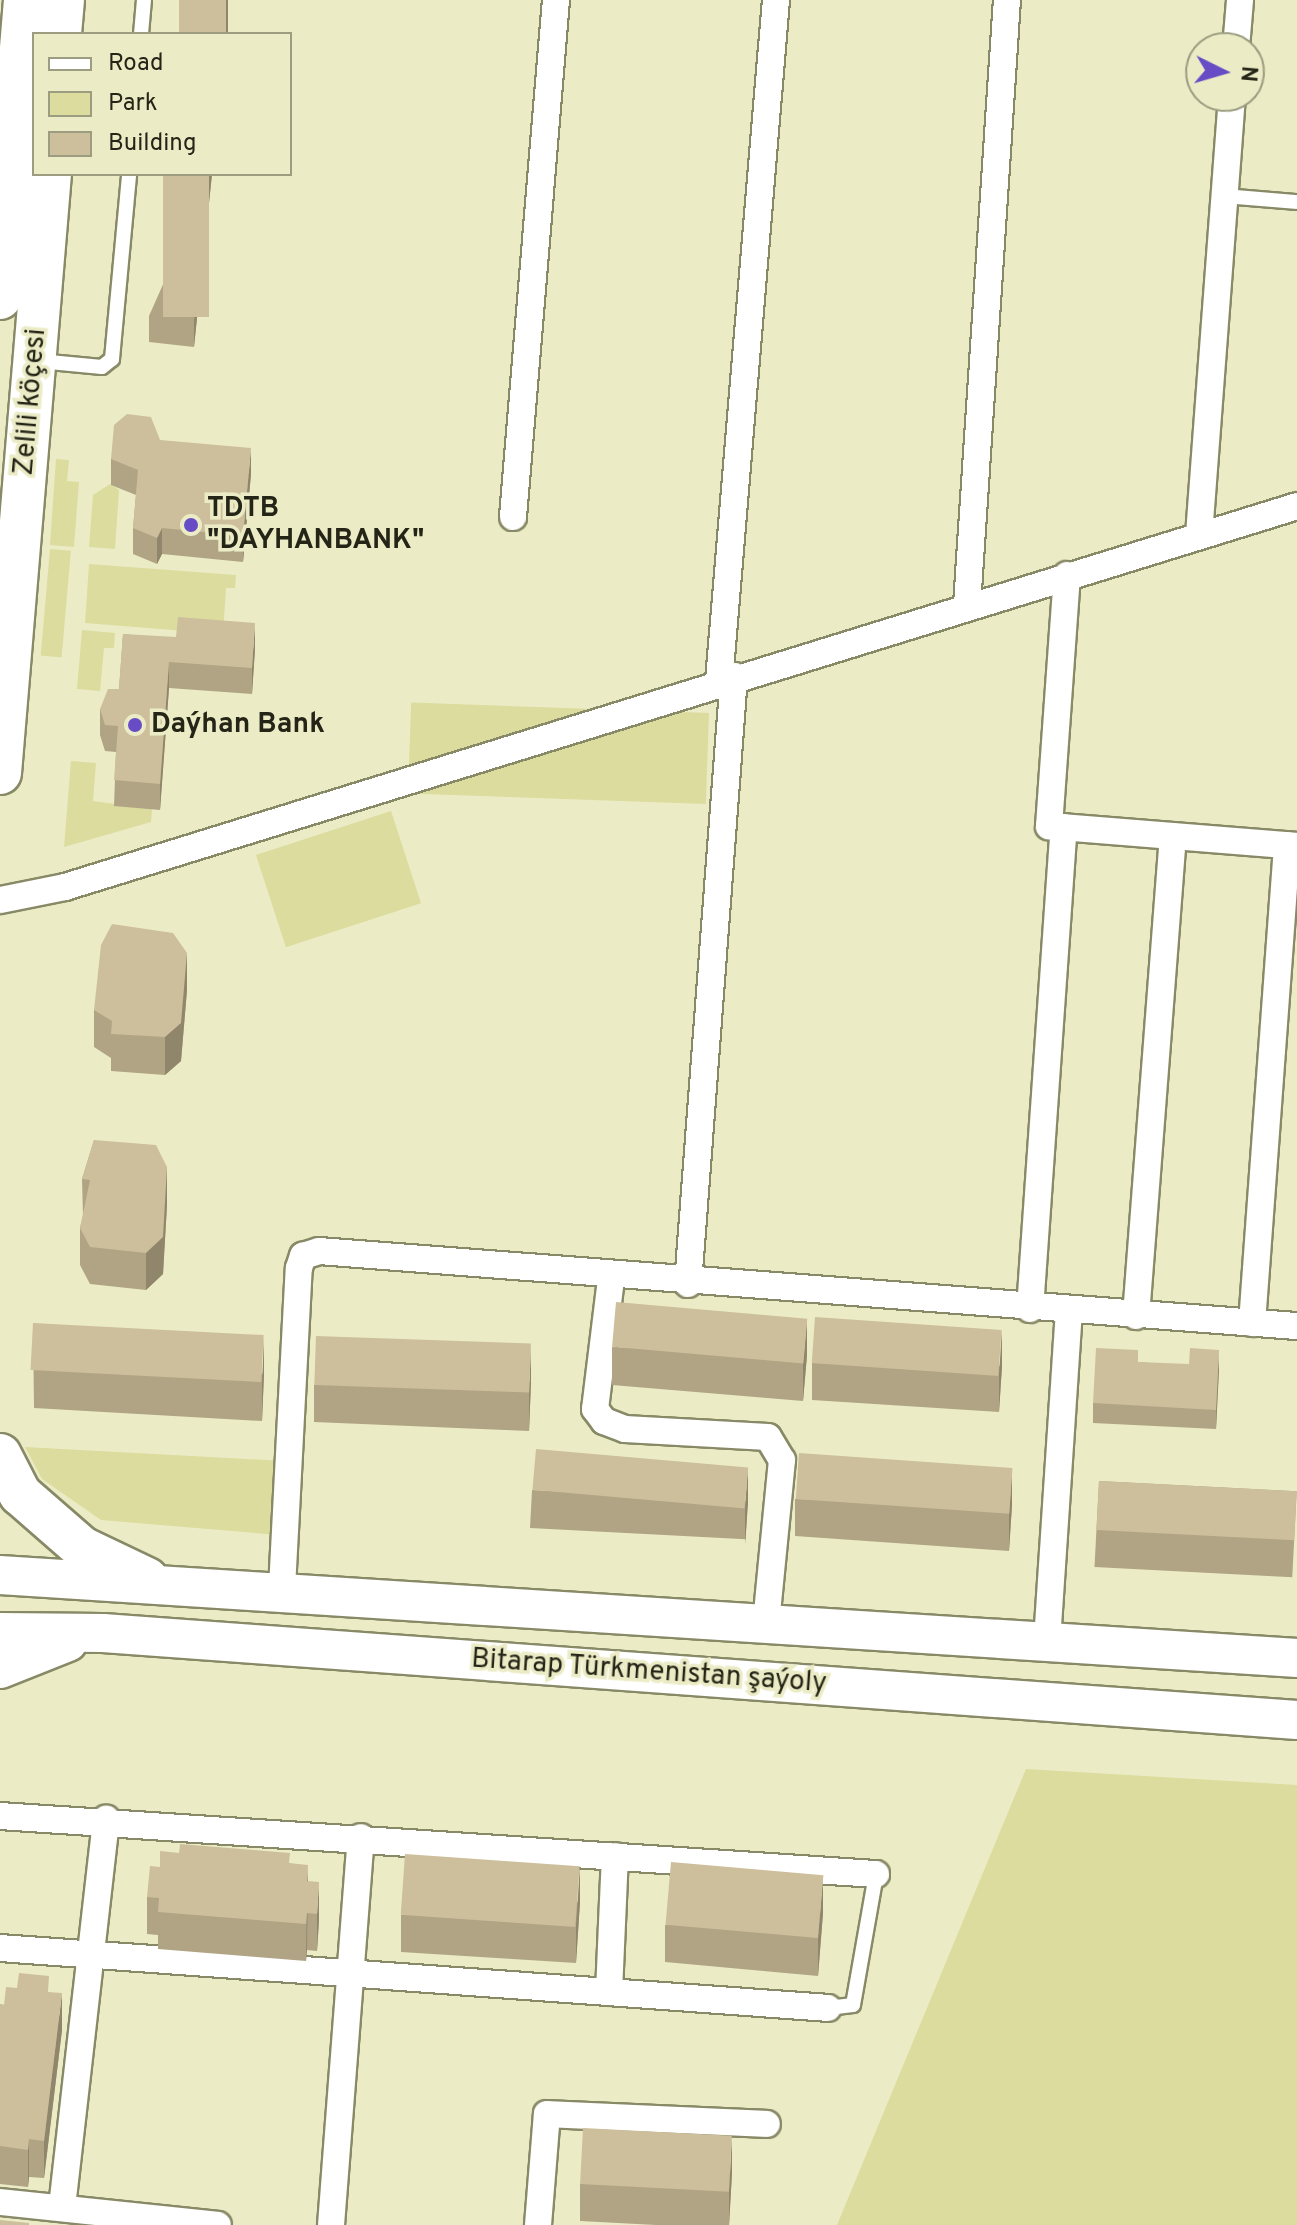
<!DOCTYPE html>
<meta charset="utf-8">
<style>
body{margin:0}
#map{position:relative;width:1297px;height:2225px;overflow:hidden;background:#ebecc6;font-family:Overpass,sans-serif}
div>[style]{position:absolute}
.green>*{inset:0;background:#dbdc9d;transform-origin:0 0}
.roads{filter:drop-shadow(2px 0 #888966) drop-shadow(-2px 0 #888966) drop-shadow(0 2px #888966) drop-shadow(0 -2px #888966)}
.service>*{height:14px;margin:-7px;padding:0 7px;transform-origin:7px;border-radius:7px;background:#fff}
.minor>*{height:26px;margin:-13px;padding:0 13px;transform-origin:13px;border-radius:13px;background:#fff}
.secondary>*{height:38px;margin:-19px;padding:0 19px;transform-origin:19px;border-radius:19px;background:#fff}
.primary>*{height:42px;margin:-21px;padding:0 21px;transform-origin:21px;border-radius:21px;background:#fff}
.wall>*{inset:0;background:#b0a485;transform-origin:0 0}
.shaded-wall>*{inset:0;background:#90866c;transform-origin:0 0}
.building>*{inset:0;background:#cdbf9b;transform-origin:0 0}
.dots>*{width:22px;height:22px;translate:-50% -50%;box-sizing:border-box;border:4px solid #ebecc6;border-radius:50%}
span{translate:-50% -50%;white-space:nowrap;text-align:center;line-height:1.15;-webkit-text-stroke:7px #ebecc6;paint-order:stroke}
.street-label{font-size:28px;color:#252517}
.poi-label{font-size:28px;color:#252517;font-weight:700}
.left{translate:0 -50%;text-align:left}
.legend{position:absolute;left:32px;top:32px;width:260px;height:144px;box-sizing:border-box;background:#ebecc6;border:2px solid #9c9c80;margin:0;padding:10px 14px;list-style:none;font-size:24px;color:#252517}
.legend li{display:flex;align-items:center;gap:16px;height:40px}
.legend b{width:40px;border:2px solid #9c9c80}
.north{position:absolute;left:1185px;top:32px;width:80px;height:80px;box-sizing:border-box;background:#ebecc6;border:2px solid #9c9c80;border-radius:50%;rotate:95deg;font-size:22px;font-weight:700;line-height:32px;text-align:center;color:#252517}
.north::after{content:'';display:block;margin:auto;width:28px;height:36px;background:#684cc5;clip-path:polygon(50% 0,100% 100%,50% 72%,0 100%)}
</style>
<div id="map">
<div class="green">
<i style="clip-path:polygon(56px 459px,69px 460px,67px 481px,79px 482px,74px 547px,50px 545px)"></i>
<i style="clip-path:polygon(110px 484px,119px 490px,115px 549px,89px 547px,93px 495px)"></i>
<i style="left:50px;top:549px;width:21px;height:107px;rotate:5deg"></i>
<i style="clip-path:polygon(89px 564px,236px 575px,235px 588px,226px 588px,223px 634px,85px 623px)"></i>
<i style="clip-path:polygon(82px 630px,115px 633px,114px 648px,104px 648px,100px 691px,77px 689px)"></i>
<i style="left:709px;top:713px;width:91px;height:298px;rotate:92deg"></i>
<i style="clip-path:polygon(71px 761px,96px 763px,93px 801px,152px 809px,151px 822px,64px 847px)"></i>
<i style="left:391px;top:811px;width:97px;height:142px;rotate:72deg"></i>
<i style="clip-path:polygon(25px 1447px,285px 1461px,279px 1535px,101px 1520px,42px 1479px)"></i>
<i style="clip-path:polygon(1026px 1769px,1297px 1785px,1297px 2225px,837px 2225px)"></i>
</div>
<div class="roads">
<div class="service">
<i style="left:141px;top:34px;width:34px;rotate:-85deg"></i>
<i style="left:1225px;top:196px;width:72px;rotate:4.8deg"></i>
<i style="left:39px;top:361px;width:63px;rotate:5.4deg"></i>
<i style="left:102px;top:367px;width:13px;rotate:-39deg"></i>
<i style="left:112px;top:359px;width:186px;rotate:-84.7deg"></i>
<i style="left:828px;top:2008px;width:25px;rotate:-7deg"></i>
<i style="left:853px;top:2005px;width:133px;rotate:-80deg"></i>
</div>
<div class="minor">
<i style="left:1236px;top:48px;width:48px;rotate:-85.2deg"></i>
<i style="left:513px;top:517px;width:519px;rotate:-85.25deg"></i>
<i style="left:1199px;top:535px;width:440px;rotate:-85.7deg"></i>
<i style="left:1067px;top:575px;width:252px;rotate:94.1deg"></i>
<i style="left:1049px;top:826px;width:249px;rotate:4.6deg"></i>
<i style="left:967px;top:605px;width:606px;rotate:-86.22deg"></i>
<i style="left:719px;top:681px;width:683px;rotate:-85.22deg"></i>
<i style="left:0;top:900px;width:66px;rotate:-11.3deg"></i>
<i style="left:65px;top:887px;width:1290px;rotate:-17.18deg"></i>
<i style="left:611px;top:1279px;width:131px;rotate:97deg"></i>
<i style="left:595px;top:1409px;width:15px;rotate:53deg"></i>
<i style="left:604px;top:1421px;width:22px;rotate:21deg"></i>
<i style="left:625px;top:1429px;width:143px;rotate:3.2deg"></i>
<i style="left:768px;top:1437px;width:27px;rotate:59deg"></i>
<i style="left:782px;top:1460px;width:163px;rotate:95.6deg"></i>
<i style="left:688px;top:1284px;width:610px;rotate:-85.67deg"></i>
<i style="left:1030px;top:1309px;width:483px;rotate:-86deg"></i>
<i style="left:1136px;top:1316px;width:481px;rotate:-85.6deg"></i>
<i style="left:1252px;top:1323px;width:479px;rotate:-85.8deg"></i>
<i style="left:282px;top:1588px;width:320px;rotate:-87deg"></i>
<i style="left:299px;top:1268px;width:13px;rotate:-72deg"></i>
<i style="left:303px;top:1256px;width:17px;rotate:-17deg"></i>
<i style="left:319px;top:1251px;width:981px;rotate:4.39deg"></i>
<i style="left:1047px;top:1641px;width:330px;rotate:-86.2deg"></i>
<i style="left:0;top:1816px;width:878px;rotate:3.79deg"></i>
<i style="left:0;top:1948px;width:830px;rotate:4.14deg"></i>
<i style="left:609px;top:1992px;width:136px;rotate:-87.5deg"></i>
<i style="left:0;top:2202px;width:219px;rotate:6deg"></i>
<i style="left:62px;top:2207px;width:391px;rotate:-83.5deg"></i>
<i style="left:331px;top:2225px;width:389px;rotate:-85.6deg"></i>
<i style="left:538px;top:2225px;width:111px;rotate:-85.4deg"></i>
<i style="left:547px;top:2114px;width:220px;rotate:2.6deg"></i>
</div>
<div class="secondary">
<i style="left:0;top:1575px;width:1300px;rotate:3.66deg"></i>
<i style="left:0;top:1632px;width:103px;rotate:0.6deg"></i>
<i style="left:103px;top:1633px;width:1197px;rotate:4.17deg"></i>
<i style="left:0;top:1669px;width:73px;rotate:-21.7deg"></i>
</div>
<div class="primary">
<i style="left:60px;top:34px;width:34px;rotate:-85deg"></i>
<i style="left:0;top:298px;width:299px;rotate:-85.2deg"></i>
<i style="left:0;top:773px;width:601px;rotate:-85.23deg"></i>
<i style="left:0;top:1455px;width:44px;rotate:62.9deg"></i>
<i style="left:20px;top:1494px;width:82px;rotate:41.1deg"></i>
<i style="left:82px;top:1548px;width:72px;rotate:25.5deg"></i>
</div>
</div>
<div class="wall">
<i style="clip-path:polygon(212px 174px,194px 347px,149px 342px,149px 316px)"></i>
<i style="clip-path:polygon(160px 440px,251px 474px,243px 562px,162px 554px,157px 564px,133px 554px,133px 528px,136px 495px,111px 485px,111px 459px)"></i>
<i style="clip-path:polygon(123px 634px,255px 649px,252px 694px,169px 688px,160px 810px,114px 806px,116px 752px,105px 751px,100px 735px,100px 709px,119px 689px)"></i>
<i style="clip-path:polygon(187px 990px,181px 1061px,165px 1075px,111px 1071px,111px 1058px,94px 1047px,94px 1010px)"></i>
<i style="clip-path:polygon(94px 1140px,167px 1205px,163px 1274px,146px 1290px,90px 1284px,80px 1265px,80px 1228px,83px 1216px,82px 1179px)"></i>
<i style="clip-path:polygon(33px 1323px,264px 1374px,262px 1421px,34px 1408px)"></i>
<i style="clip-path:polygon(612px 1347px,807px 1355px,803px 1401px,612px 1385px)"></i>
<i style="clip-path:polygon(1138px 1362px,1219px 1369px,1216px 1429px,1093px 1423px,1093px 1403px)"></i>
<i style="clip-path:polygon(812px 1363px,1002px 1366px,999px 1412px,812px 1400px)"></i>
<i style="clip-path:polygon(531px 1382px,529px 1431px,314px 1422px,314px 1385px)"></i>
<i style="left:1099px;top:1481px;width:198px;height:86px;rotate:3deg"></i>
<i style="left:532px;top:1490px;width:216px;height:38px;rotate:3deg"></i>
<i style="clip-path:polygon(795px 1499px,1012px 1505px,1009px 1551px,795px 1536px)"></i>
<i style="clip-path:polygon(290px 1863px,308px 1881px,319px 1920px,317px 1951px,307px 1950px,306px 1961px,158px 1949px,158px 1935px,147px 1934px,147px 1897px,160px 1867px)"></i>
<i style="clip-path:polygon(580px 1902px,576px 1963px,401px 1952px,401px 1915px)"></i>
<i style="clip-path:polygon(823px 1913px,818px 1976px,665px 1962px,665px 1925px)"></i>
<i style="clip-path:polygon(49px 1992px,62px 2030px,44px 2178px,29px 2177px,28px 2187px,0 2184px,0 2004px,4px 2005px)"></i>
<i style="clip-path:polygon(732px 2173px,729px 2225px,656px 2225px,580px 2221px,580px 2184px)"></i>
</div>
<div class="shaded-wall">
<i style="left:226px;top:0;width:2px;height:34px"></i>
<i style="clip-path:polygon(209px 174px,212px 174px,194px 347px,194px 321px)"></i>
<i style="clip-path:polygon(251px 448px,251px 474px,243px 562px,243px 536px)"></i>
<i style="clip-path:polygon(162px 528px,162px 554px,157px 564px,157px 538px)"></i>
<i style="clip-path:polygon(255px 623px,255px 649px,252px 694px,252px 668px)"></i>
<i style="clip-path:polygon(169px 662px,169px 688px,160px 810px,160px 784px)"></i>
<i style="clip-path:polygon(187px 953px,187px 990px,181px 1061px,165px 1075px,165px 1037px)"></i>
<i style="clip-path:polygon(167px 1167px,167px 1205px,163px 1274px,146px 1290px,146px 1253px)"></i>
<i style="clip-path:polygon(807px 1318px,807px 1355px,803px 1401px,803px 1363px)"></i>
<i style="clip-path:polygon(1002px 1329px,1002px 1366px,999px 1412px,999px 1375px)"></i>
<i style="clip-path:polygon(264px 1337px,264px 1374px,262px 1421px,262px 1384px)"></i>
<i style="clip-path:polygon(531px 1345px,531px 1382px,529px 1431px,529px 1394px)"></i>
<i style="clip-path:polygon(1219px 1350px,1219px 1369px,1216px 1429px,1216px 1410px)"></i>
<i style="clip-path:polygon(748px 1466px,748px 1503px,745px 1545px,745px 1508px)"></i>
<i style="clip-path:polygon(1012px 1468px,1012px 1505px,1009px 1551px,1009px 1514px)"></i>
<i style="clip-path:polygon(308px 1865px,307px 1950px,306px 1961px,307px 1881px)"></i>
<i style="clip-path:polygon(580px 1865px,580px 1902px,576px 1963px,576px 1926px)"></i>
<i style="clip-path:polygon(823px 1876px,823px 1913px,818px 1976px,818px 1939px)"></i>
<i style="clip-path:polygon(319px 1882px,319px 1920px,317px 1951px,317px 1914px)"></i>
<i style="clip-path:polygon(62px 1993px,62px 2030px,44px 2178px,44px 2141px)"></i>
<i style="clip-path:polygon(732px 2136px,732px 2173px,729px 2225px,729px 2192px)"></i>
<i style="clip-path:polygon(29px 2139px,29px 2177px,28px 2187px,28px 2150px)"></i>
</div>
<div class="building">
<i style="left:179px;top:0;width:47px;height:34px"></i>
<i style="left:163px;top:174px;width:46px;height:143px"></i>
<i style="clip-path:polygon(127px 414px,151px 417px,160px 440px,251px 448px,243px 536px,162px 528px,157px 538px,133px 528px,138px 470px,111px 459px,114px 425px)"></i>
<i style="clip-path:polygon(178px 617px,255px 623px,252px 668px,169px 662px,160px 784px,114px 780px,118px 726px,105px 725px,100px 709px,108px 689px,119px 689px,123px 634px,176px 637px)"></i>
<i style="clip-path:polygon(112px 924px,173px 933px,187px 953px,181px 1023px,165px 1037px,111px 1034px,112px 1021px,94px 1010px,101px 945px)"></i>
<i style="clip-path:polygon(94px 1140px,156px 1145px,167px 1167px,163px 1237px,146px 1253px,90px 1247px,80px 1228px,90px 1180px,82px 1179px)"></i>
<i style="left:616px;top:1302px;width:192px;height:45px;rotate:5deg"></i>
<i style="left:815px;top:1317px;width:187px;height:46px;rotate:4deg"></i>
<i style="left:33px;top:1323px;width:231px;height:47px;rotate:3deg"></i>
<i style="left:316px;top:1336px;width:215px;height:49px;rotate:2deg"></i>
<i style="clip-path:polygon(1096px 1348px,1138px 1350px,1138px 1362px,1189px 1364px,1190px 1348px,1219px 1350px,1216px 1410px,1093px 1403px)"></i>
<i style="left:536px;top:1449px;width:213px;height:41px;rotate:5deg"></i>
<i style="left:799px;top:1453px;width:214px;height:46px;rotate:4deg"></i>
<i style="left:1099px;top:1481px;width:198px;height:49px;rotate:3deg"></i>
<i style="clip-path:polygon(180px 1844px,290px 1853px,289px 1863px,308px 1865px,307px 1881px,319px 1882px,317px 1914px,307px 1913px,306px 1924px,158px 1912px,159px 1898px,147px 1897px,150px 1866px,160px 1867px,160px 1851px,179px 1853px)"></i>
<i style="left:405px;top:1854px;width:175px;height:61px;rotate:4deg"></i>
<i style="left:671px;top:1862px;width:153px;height:63px;rotate:5deg"></i>
<i style="clip-path:polygon(19px 1973px,49px 1976px,48px 1992px,62px 1993px,44px 2141px,29px 2139px,28px 2150px,0 2146px,0 2004px,4px 2005px,6px 1987px,17px 1988px)"></i>
<i style="left:583px;top:2128px;width:149px;height:56px;rotate:3deg"></i>
<i style="clip-path:polygon(0 2220px,29px 2223px,29px 2225px,0 2225px)"></i>
</div>
<div class="dots">
<i style="left:191px;top:525px;background:#684cc5"></i>
<i style="left:135px;top:725px;background:#684cc5"></i>
</div>
<div class="street-label">
<span style="left:31px;top:402px;rotate:-85deg">Zelili köçesi</span>
<span style="left:649px;top:1672px;rotate:4deg">Bitarap Türkmenistan şaýoly</span>
</div>
<div class="poi-label">
<span class="left" style="left:207px;top:525px">TDTB<br>"DAYHANBANK"</span>
<span class="left" style="left:151px;top:725px">Daýhan Bank</span>
</div>
<ul class="legend">
<li><b style="height:10px;background:#fff"></b>Road</li>
<li><b style="height:22px;background:#dbdc9d"></b>Park</li>
<li><b style="height:22px;background:#cdbf9b"></b>Building</li>
</ul>
<div class="north">N</div>
</div>
